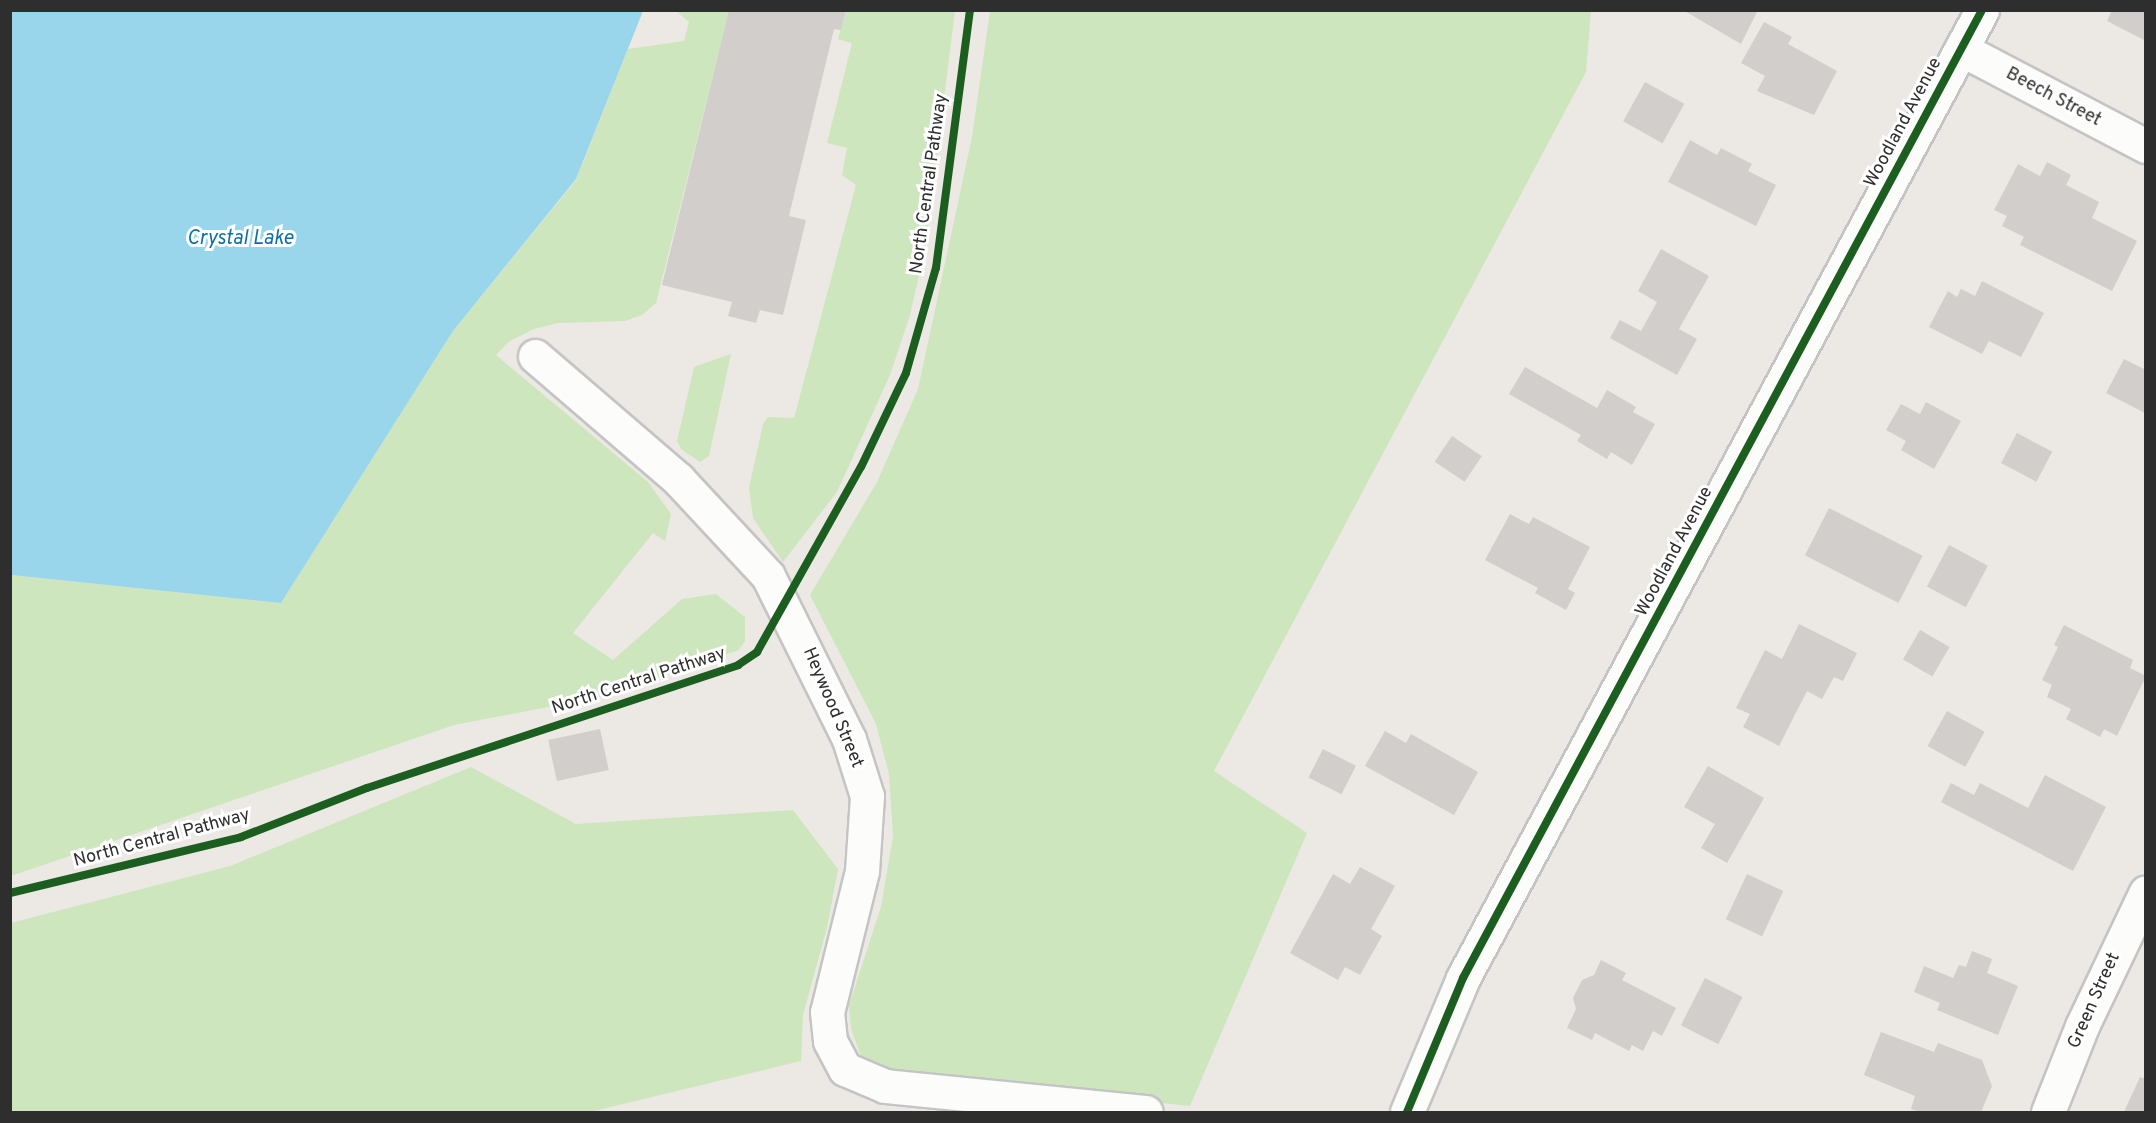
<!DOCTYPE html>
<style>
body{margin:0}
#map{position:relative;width:2156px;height:1123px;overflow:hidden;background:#ece8e4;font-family:Overpass,sans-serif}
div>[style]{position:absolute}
.green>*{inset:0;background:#cee6be}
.water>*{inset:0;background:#99d6ec}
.building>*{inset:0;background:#d1cecb;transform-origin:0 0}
.roads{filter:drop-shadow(2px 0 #c5c4c5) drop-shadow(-2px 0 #c5c4c5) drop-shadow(0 2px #c5c4c5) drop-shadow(0 -2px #c5c4c5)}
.minor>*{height:33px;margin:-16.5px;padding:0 16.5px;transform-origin:16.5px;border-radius:16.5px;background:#fcfcfb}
.tertiary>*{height:33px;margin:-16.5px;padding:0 16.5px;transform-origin:16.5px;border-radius:16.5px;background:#fcfcfb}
.cycleway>*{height:8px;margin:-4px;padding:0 4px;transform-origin:4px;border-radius:4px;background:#1b5e20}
span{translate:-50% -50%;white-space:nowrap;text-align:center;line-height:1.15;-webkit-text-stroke:6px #fff;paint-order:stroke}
.street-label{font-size:18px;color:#2e2e2e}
.water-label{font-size:20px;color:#0d6fa3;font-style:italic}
.frame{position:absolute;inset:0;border:12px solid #2e2e2e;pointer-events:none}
</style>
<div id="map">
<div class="green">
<i style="clip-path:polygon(676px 11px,729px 11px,656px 303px,642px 315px,625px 321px,558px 323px,534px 329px,510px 341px,496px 355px,648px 482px,671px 514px,665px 541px,653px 533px,573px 633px,613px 660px,682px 599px,716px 594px,745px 617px,745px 641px,739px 650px,605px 696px,454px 725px,11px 876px,10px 575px,281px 603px,453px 331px,576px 180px,628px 49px,684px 41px,689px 22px)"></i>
<i style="clip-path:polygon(846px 11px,955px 11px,925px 250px,910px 315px,890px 375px,837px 492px,783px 562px,753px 518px,749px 488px,763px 424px,768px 417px,794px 418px,856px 185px,842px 175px,847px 148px,827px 143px,852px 43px,838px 39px)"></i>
<i style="clip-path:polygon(990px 11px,1591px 11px,1586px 72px,1214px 771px,1307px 833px,1190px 1106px,925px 1078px,879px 1068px,861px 1056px,851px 1029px,849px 1005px,881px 907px,893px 836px,889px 774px,876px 724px,810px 595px,877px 482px,918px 389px,972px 137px)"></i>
<i style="clip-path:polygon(731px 354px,709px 456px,700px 462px,681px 449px,677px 441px,694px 367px)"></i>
<i style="clip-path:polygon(471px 767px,576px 824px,793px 810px,838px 869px,827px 928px,803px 1015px,801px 1061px,590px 1112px,11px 1112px,11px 923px,230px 866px)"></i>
</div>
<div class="water">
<i style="clip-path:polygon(11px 10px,643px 11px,576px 179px,453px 331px,281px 603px,11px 575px)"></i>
</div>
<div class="building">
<i style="clip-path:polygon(729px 10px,846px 10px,841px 30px,834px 29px,789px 216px,806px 220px,783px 315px,760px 310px,756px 323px,728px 316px,732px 302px,662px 285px)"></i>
<i style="clip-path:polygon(1683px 10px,1758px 10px,1741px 44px)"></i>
<i style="clip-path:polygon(2112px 10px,2146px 10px,2146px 41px,2107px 21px)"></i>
<i style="clip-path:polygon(1764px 22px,1792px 37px,1788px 44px,1837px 71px,1814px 115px,1757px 91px,1765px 76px,1741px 63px)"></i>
<i style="left:1645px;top:82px;width:45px;height:45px;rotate:29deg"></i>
<i style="clip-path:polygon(1690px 140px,1717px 155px,1721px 148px,1752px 164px,1748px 171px,1776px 185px,1756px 226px,1668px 182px)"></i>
<i style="clip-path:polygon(2047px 162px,2071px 175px,2066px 185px,2099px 202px,2092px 218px,2137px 241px,2112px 291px,2020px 245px,2024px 237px,2002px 226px,2007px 216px,1994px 210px,2018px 164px,2040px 176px)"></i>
<i style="clip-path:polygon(1661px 249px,1709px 276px,1679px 329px,1697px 339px,1677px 375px,1610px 338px,1620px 320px,1641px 331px,1657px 302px,1638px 291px)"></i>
<i style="clip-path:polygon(1982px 281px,2044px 313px,2021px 357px,1989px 341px,1982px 354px,1929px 327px,1948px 291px,1957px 297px,1961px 289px,1975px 296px)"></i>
<i style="clip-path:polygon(2124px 359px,2146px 370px,2145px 413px,2106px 393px)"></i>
<i style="clip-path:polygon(1525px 367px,1597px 408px,1607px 390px,1636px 407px,1633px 412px,1655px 424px,1632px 465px,1611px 452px,1607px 459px,1577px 441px,1581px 435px,1509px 394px)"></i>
<i style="clip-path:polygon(1926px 402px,1961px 421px,1934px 469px,1901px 450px,1906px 441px,1886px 430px,1901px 404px,1920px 414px)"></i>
<i style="left:2017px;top:433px;width:40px;height:34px;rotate:28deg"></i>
<i style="left:1452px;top:436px;width:36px;height:31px;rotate:34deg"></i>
<i style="left:1829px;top:508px;width:105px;height:53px;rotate:27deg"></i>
<i style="clip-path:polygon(1510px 514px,1529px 524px,1533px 517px,1590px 547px,1568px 589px,1575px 593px,1566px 610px,1535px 593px,1538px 588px,1485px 560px)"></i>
<i style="left:1949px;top:545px;width:44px;height:47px;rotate:28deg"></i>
<i style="clip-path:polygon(1799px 624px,1857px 653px,1843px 681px,1834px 677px,1822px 699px,1807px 691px,1779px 746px,1743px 727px,1750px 714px,1736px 708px,1765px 650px,1782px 659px)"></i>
<i style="clip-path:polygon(2064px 625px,2133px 660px,2130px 668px,2146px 676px,2117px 736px,2104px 729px,2100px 737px,2066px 719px,2071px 709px,2047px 697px,2052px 685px,2042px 680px,2058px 647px,2054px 645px)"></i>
<i style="left:1920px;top:630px;width:34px;height:34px;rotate:30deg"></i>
<i style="left:1947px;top:711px;width:43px;height:40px;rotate:29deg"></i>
<i style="left:600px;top:729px;width:42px;height:53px;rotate:78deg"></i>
<i style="clip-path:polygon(1385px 731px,1406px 743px,1411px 734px,1478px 772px,1454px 815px,1365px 766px)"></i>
<i style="left:1323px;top:749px;width:37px;height:32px;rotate:27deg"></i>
<i style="clip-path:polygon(1708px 766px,1764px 798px,1727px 863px,1701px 848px,1715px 824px,1684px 807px)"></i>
<i style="clip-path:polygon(2045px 775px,2106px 807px,2073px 871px,1941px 802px,1951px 783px,1974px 795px,1980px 783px,2028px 808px)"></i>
<i style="clip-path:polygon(1360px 867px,1395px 886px,1371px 929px,1382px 936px,1360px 975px,1345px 967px,1338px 980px,1290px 953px,1333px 874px,1350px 884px)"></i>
<i style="left:1747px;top:874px;width:40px;height:50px;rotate:25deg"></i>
<i style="clip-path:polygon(1972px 951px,1992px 959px,1987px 973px,2018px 986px,1998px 1035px,1937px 1010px,1940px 1003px,1914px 992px,1924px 966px,1953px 978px,1959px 965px,1966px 967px)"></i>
<i style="clip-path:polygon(1601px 960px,1626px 973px,1622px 980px,1676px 1008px,1662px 1036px,1653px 1031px,1643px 1051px,1632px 1045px,1629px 1051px,1595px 1033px,1592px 1040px,1567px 1028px,1576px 1009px,1573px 998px,1582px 980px,1594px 975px)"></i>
<i style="left:1705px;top:978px;width:42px;height:53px;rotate:27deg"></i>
<i style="clip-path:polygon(1881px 1032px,1934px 1052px,1938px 1043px,1982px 1060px,1992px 1086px,1981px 1112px,1920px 1112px,1911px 1109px,1915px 1096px,1864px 1075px)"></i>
<i style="clip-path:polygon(2140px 1077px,2146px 1079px,2146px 1112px,2124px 1112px)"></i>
</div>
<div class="roads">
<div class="minor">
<i style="left:1961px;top:49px;width:209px;rotate:27.7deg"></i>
<i style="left:535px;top:356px;width:189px;rotate:40.7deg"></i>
<i style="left:678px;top:479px;width:132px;rotate:47.1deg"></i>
<i style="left:768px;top:576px;width:182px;rotate:63.6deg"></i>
<i style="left:849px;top:739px;width:60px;rotate:72.5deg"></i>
<i style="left:867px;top:796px;width:75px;rotate:93.8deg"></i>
<i style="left:862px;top:871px;width:145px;rotate:103.9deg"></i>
<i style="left:827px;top:1012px;width:29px;rotate:84deg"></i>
<i style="left:830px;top:1041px;width:32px;rotate:62deg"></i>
<i style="left:845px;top:1069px;width:43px;rotate:23deg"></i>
<i style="left:885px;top:1086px;width:262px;rotate:5.7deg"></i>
</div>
<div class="tertiary">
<i style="left:1407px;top:1112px;width:145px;rotate:-67.3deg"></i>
<i style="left:1463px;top:978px;width:1098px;rotate:-61.8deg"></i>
<i style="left:2048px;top:1112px;width:92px;rotate:-68.4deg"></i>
<i style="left:2082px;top:1026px;width:148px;rotate:-64.5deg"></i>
</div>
</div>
<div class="cycleway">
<i style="left:10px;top:893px;width:238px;rotate:-13.6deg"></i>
<i style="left:241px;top:837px;width:135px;rotate:-21.3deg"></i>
<i style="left:367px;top:788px;width:391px;rotate:-18.3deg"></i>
<i style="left:738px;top:665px;width:23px;rotate:-34deg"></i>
<i style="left:757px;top:652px;width:212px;rotate:-60.7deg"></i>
<i style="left:861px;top:467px;width:104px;rotate:-64.4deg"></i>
<i style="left:906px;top:373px;width:109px;rotate:-74.1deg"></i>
<i style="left:936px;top:268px;width:260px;rotate:-82.5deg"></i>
<i style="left:1407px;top:1112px;width:145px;rotate:-67.3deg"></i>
<i style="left:1463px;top:978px;width:1098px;rotate:-61.8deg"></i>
</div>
<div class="street-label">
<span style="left:2053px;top:98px;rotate:28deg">Beech Street</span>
<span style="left:1904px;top:123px;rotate:-62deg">Woodland Avenue</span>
<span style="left:930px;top:184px;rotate:-82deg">North Central Pathway</span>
<span style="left:1675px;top:552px;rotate:-62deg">Woodland Avenue</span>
<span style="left:639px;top:682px;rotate:-18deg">North Central Pathway</span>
<span style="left:832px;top:708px;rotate:67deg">Heywood Street</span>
<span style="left:162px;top:839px;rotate:-15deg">North Central Pathway</span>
<span style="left:2095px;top:1001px;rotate:-66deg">Green Street</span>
</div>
<div class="water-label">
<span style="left:240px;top:239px">Crystal Lake</span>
</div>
<div class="frame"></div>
</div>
